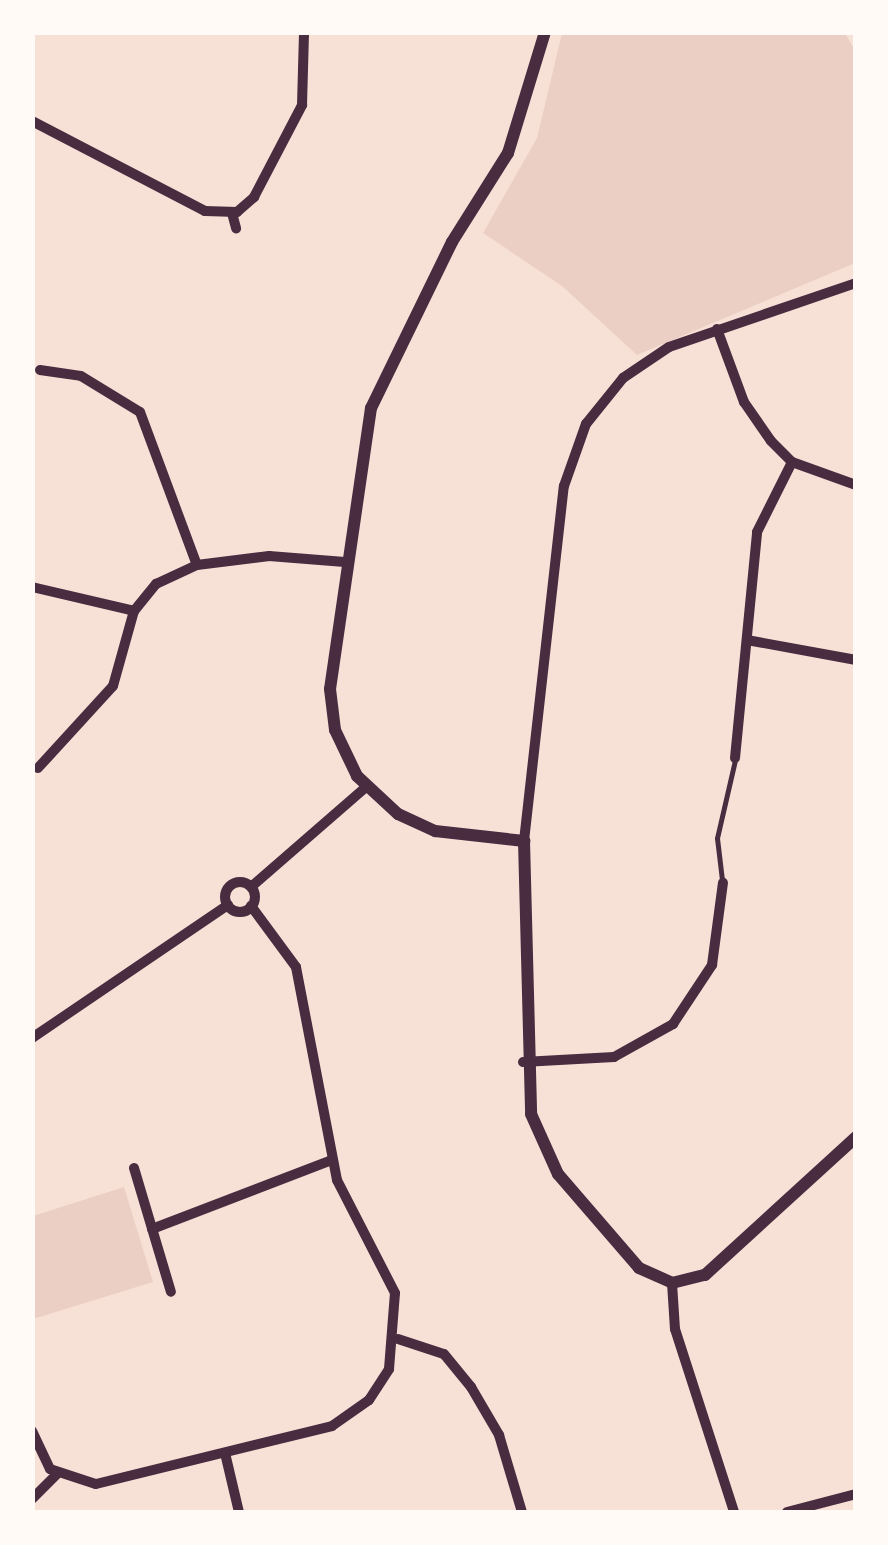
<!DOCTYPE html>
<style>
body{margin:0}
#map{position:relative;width:888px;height:1545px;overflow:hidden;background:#f7e1d7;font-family:Roboto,sans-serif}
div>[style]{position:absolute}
.green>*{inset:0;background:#ebcfc5}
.service>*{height:5px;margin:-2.5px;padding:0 2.5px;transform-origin:2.5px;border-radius:2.5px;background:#4a2c40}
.minor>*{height:10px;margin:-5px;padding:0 5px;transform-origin:5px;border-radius:5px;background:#4a2c40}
.minor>.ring{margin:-5px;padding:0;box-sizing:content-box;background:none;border:10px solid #4a2c40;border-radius:50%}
.tertiary>*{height:12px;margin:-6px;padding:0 6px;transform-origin:6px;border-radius:6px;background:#4a2c40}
span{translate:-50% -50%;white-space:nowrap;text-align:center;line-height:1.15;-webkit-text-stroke:8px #fffaf5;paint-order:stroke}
.frame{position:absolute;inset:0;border:35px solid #fffaf5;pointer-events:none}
</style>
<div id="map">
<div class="green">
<i style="clip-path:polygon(562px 33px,845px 33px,856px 52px,855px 263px,637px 355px,562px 286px,483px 233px,537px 138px)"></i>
<i style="clip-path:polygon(124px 1187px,153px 1282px,33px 1319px,33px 1216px)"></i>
</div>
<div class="service">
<i style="left:722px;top:880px;width:42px;rotate:-96.8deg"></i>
<i style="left:717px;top:838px;width:80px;rotate:-77deg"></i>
</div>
<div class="minor">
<i style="left:32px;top:121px;width:195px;rotate:27.5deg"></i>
<i style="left:205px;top:211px;width:32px;rotate:2deg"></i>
<i style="left:237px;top:212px;width:23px;rotate:-41deg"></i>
<i style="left:254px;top:197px;width:104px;rotate:-62.4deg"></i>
<i style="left:302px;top:105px;width:73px;rotate:-88.4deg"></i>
<i style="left:232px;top:213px;width:16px;rotate:75deg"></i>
<i style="left:717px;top:329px;width:78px;rotate:69.7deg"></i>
<i style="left:744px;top:402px;width:47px;rotate:55.3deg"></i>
<i style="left:771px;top:441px;width:30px;rotate:45deg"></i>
<i style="left:792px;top:462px;width:68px;rotate:19.8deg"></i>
<i style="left:40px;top:370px;width:41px;rotate:8.3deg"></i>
<i style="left:81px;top:376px;width:69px;rotate:31.4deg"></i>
<i style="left:140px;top:412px;width:163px;rotate:69.6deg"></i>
<i style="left:32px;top:587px;width:105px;rotate:13.2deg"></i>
<i style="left:747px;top:640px;width:111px;rotate:10.4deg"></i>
<i style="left:735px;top:758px;width:227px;rotate:-84.4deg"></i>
<i style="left:757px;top:532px;width:78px;rotate:-63.4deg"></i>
<i style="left:38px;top:768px;width:111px;rotate:-47.6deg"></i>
<i style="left:113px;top:686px;width:78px;rotate:-74.4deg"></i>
<i style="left:134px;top:611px;width:35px;rotate:-51deg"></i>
<i style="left:156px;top:584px;width:45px;rotate:-24.9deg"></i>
<i style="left:197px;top:565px;width:73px;rotate:-7.1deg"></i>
<i style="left:269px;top:556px;width:76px;rotate:4.5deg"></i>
<i style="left:524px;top:841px;width:357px;rotate:-83.6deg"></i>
<i style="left:564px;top:486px;width:66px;rotate:-70.5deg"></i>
<i style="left:586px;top:424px;width:59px;rotate:-51.2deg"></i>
<i style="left:623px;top:378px;width:55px;rotate:-34deg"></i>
<i style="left:669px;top:347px;width:198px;rotate:-18.9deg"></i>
<i class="ring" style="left:225px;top:882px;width:20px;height:20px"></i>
<i style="left:251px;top:887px;width:152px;rotate:-41deg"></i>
<i style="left:32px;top:1038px;width:237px;rotate:-34.2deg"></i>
<i style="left:523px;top:1062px;width:91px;rotate:-3.1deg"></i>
<i style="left:614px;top:1057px;width:68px;rotate:-29.2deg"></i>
<i style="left:673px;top:1024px;width:71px;rotate:-56.5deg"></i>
<i style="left:712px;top:965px;width:83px;rotate:-82.4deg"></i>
<i style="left:134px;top:1168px;width:129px;rotate:73.4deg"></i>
<i style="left:152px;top:1229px;width:193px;rotate:-21deg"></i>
<i style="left:672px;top:1283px;width:46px;rotate:86.3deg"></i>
<i style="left:675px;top:1329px;width:192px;rotate:72.1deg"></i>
<i style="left:398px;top:1339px;width:48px;rotate:18.1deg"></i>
<i style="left:444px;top:1354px;width:43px;rotate:50.7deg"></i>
<i style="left:471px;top:1387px;width:56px;rotate:59.7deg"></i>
<i style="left:499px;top:1435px;width:80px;rotate:73.4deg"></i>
<i style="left:32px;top:1431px;width:42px;rotate:64.7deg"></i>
<i style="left:50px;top:1469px;width:48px;rotate:18.1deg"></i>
<i style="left:96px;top:1484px;width:243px;rotate:-13.8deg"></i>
<i style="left:332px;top:1426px;width:45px;rotate:-35.1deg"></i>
<i style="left:369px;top:1400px;width:37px;rotate:-57deg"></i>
<i style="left:389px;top:1369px;width:76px;rotate:-85.5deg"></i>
<i style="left:395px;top:1293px;width:127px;rotate:-117.2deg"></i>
<i style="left:337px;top:1180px;width:217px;rotate:-100.9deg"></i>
<i style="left:296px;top:967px;width:76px;rotate:-126.4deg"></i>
<i style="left:225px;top:1453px;width:61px;rotate:76.7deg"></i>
<i style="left:32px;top:1499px;width:35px;rotate:-45deg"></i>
<i style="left:787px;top:1512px;width:71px;rotate:-14.6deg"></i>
</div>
<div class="tertiary">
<i style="left:545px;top:32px;width:127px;rotate:107deg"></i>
<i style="left:508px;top:153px;width:105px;rotate:122.2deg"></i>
<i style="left:452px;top:242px;width:185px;rotate:116deg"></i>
<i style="left:371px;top:408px;width:284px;rotate:98.3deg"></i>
<i style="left:330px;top:689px;width:41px;rotate:83deg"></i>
<i style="left:335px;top:730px;width:51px;rotate:64.4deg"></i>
<i style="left:357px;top:776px;width:56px;rotate:42.8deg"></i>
<i style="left:398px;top:814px;width:41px;rotate:24.7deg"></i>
<i style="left:435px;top:831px;width:90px;rotate:6.4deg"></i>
<i style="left:524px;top:841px;width:273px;rotate:88.5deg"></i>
<i style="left:531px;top:1114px;width:66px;rotate:65.8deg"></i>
<i style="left:558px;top:1174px;width:124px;rotate:49.2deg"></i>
<i style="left:639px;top:1268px;width:36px;rotate:24deg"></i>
<i style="left:672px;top:1283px;width:34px;rotate:-14deg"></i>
<i style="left:705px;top:1275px;width:205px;rotate:-42.4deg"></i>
</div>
<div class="frame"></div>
</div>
